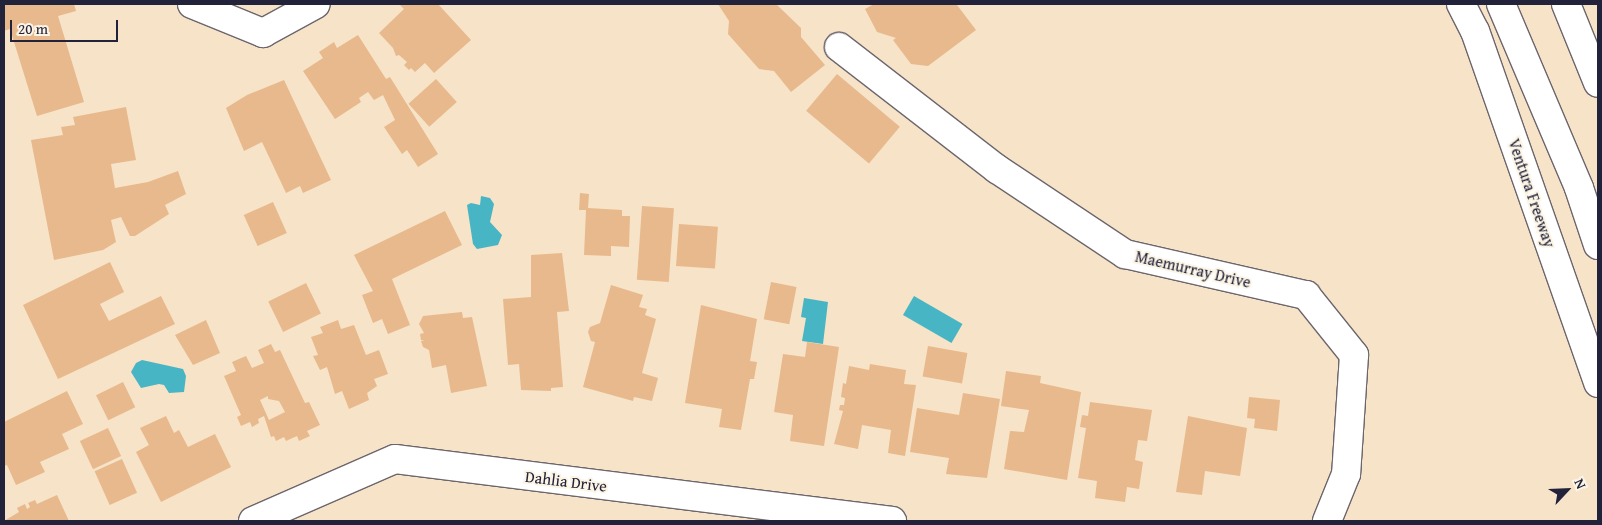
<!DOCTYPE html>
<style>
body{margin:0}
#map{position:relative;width:1602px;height:525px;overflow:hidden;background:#f6e3c8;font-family:"Gentium Book Plus",serif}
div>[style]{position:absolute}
.water>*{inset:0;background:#48b5c4;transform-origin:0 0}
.building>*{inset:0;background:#e8b98c;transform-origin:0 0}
.roads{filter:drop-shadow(1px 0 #6c666c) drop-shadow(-1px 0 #6c666c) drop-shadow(0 1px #6c666c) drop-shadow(0 -1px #6c666c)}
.minor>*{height:28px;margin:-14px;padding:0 14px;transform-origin:14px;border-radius:14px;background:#fff}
.highway>*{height:28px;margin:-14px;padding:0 14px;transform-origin:14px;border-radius:14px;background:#fff}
span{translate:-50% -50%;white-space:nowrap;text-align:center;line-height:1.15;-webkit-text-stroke:4px #fcf5e5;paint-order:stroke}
.street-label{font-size:16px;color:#22223b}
.frame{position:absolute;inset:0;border:5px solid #22223b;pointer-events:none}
.north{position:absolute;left:1542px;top:465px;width:50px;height:50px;-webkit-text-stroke:4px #fcf5e5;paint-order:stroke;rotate:65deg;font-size:14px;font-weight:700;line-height:20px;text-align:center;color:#22223b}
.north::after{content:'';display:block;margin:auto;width:18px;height:22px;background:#22223b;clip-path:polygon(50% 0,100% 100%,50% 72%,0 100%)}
.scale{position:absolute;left:10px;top:20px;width:108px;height:22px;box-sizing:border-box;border:2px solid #22223b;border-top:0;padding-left:6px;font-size:15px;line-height:18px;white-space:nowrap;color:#22223b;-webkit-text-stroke:4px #fcf5e5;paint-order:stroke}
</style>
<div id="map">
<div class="water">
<i style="clip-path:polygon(481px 196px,490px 198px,494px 204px,490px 222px,502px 235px,498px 245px,477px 249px,473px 244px,467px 205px,471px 203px,480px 205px)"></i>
<i style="left:914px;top:296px;width:56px;height:22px;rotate:30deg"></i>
<i style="clip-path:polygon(804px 298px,828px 302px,823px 344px,802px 341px,806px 318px,801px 317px)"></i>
<i style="clip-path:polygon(142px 360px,183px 369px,186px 376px,184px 392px,169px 393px,164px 385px,159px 384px,141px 388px,131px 372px,136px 363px)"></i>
</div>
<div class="building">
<i style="clip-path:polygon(9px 4px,74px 4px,76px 11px,58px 16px,84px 102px,37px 116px,10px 29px,4px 31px,4px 5px)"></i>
<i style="clip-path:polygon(399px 4px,438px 4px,471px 40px,434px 73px,425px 63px,415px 72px,411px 68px,409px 70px,404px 65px,407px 62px,399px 55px,396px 56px,393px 48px,379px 33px,404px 9px)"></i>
<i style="clip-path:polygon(718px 4px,776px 4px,801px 28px,801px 37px,825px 65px,791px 92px,774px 71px,759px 69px,728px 34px,729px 21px)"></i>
<i style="clip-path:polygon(874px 4px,957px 5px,976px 30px,928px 66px,911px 64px,893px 40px,896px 38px,877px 32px,865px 9px)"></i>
<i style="clip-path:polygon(358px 35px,386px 79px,390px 77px,438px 154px,418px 167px,407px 150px,402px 154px,384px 127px,395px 120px,383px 95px,374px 100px,368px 92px,359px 98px,361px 102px,335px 119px,303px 71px,323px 58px,319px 52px,334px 42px,337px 48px)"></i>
<i style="left:837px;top:74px;width:82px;height:48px;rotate:40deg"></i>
<i style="left:436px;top:79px;width:31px;height:37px;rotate:48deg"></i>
<i style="clip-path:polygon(284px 80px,331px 180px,303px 193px,300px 186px,286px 193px,262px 142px,244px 151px,226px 108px,247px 95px)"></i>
<i style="clip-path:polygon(126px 107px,136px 160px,111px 164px,115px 188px,148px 182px,178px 171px,186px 194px,165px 205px,169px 214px,135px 236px,130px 236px,121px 217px,111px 220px,116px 242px,103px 250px,54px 260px,31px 140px,63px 135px,61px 127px,75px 125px,73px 117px)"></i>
<i style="clip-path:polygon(580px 193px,589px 194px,588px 208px,622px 210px,622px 216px,630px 216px,629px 247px,611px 246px,611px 256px,584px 255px,586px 210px,579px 210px)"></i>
<i style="left:273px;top:202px;width:34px;height:32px;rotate:66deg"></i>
<i style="left:642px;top:206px;width:32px;height:74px;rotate:4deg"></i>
<i style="clip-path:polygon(445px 211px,462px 245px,392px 279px,410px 325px,388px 334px,382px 319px,373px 323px,362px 295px,373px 291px,354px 255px)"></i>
<i style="left:679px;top:224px;width:39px;height:42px;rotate:4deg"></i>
<i style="clip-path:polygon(562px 253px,569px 311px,557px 312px,563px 387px,551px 388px,551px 391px,521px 390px,519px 364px,508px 365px,503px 299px,531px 297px,531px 255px)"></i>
<i style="clip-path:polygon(110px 262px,124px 292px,100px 304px,109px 321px,161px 296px,175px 324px,58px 379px,23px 305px)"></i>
<i style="left:771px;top:282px;width:26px;height:38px;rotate:11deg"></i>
<i style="left:306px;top:283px;width:34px;height:42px;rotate:64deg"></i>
<i style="clip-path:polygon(611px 285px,643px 295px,639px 307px,647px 309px,645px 315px,656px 319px,642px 373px,658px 378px,652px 401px,634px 397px,633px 401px,583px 387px,595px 342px,591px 341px,588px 332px,590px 327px,600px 323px)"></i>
<i style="clip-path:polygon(701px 305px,757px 319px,750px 361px,757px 362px,754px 379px,750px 379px,741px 430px,719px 427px,722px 409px,685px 403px)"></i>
<i style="clip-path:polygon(462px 312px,463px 318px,472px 317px,487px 386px,451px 393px,446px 365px,432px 368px,429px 350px,423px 347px,421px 341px,425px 340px,421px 340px,420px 334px,424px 333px,419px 324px,423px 316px)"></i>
<i style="clip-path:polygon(206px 320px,220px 353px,193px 365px,175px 335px)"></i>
<i style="clip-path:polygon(338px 320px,341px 329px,354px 325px,366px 355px,379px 350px,388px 374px,374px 379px,377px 386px,367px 393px,369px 400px,349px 409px,342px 391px,335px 394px,327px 367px,320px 370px,313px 356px,318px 355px,311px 337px,323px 333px,320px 327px)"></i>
<i style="clip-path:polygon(807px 342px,839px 347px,824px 446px,790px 441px,793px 415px,774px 412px,783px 354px,805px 357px)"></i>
<i style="clip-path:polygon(evenodd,271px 344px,275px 352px,280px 350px,305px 403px,309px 402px,320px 425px,307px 431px,310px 436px,299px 441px,297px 436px,286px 441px,284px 437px,276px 441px,274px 436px,271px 437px,264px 416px,258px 419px,259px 423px,252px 427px,250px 422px,241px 426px,237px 417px,241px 415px,224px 376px,236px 371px,232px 362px,246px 356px,252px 368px,264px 363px,258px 350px,271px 344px,268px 396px,268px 399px,279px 401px,285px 412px,269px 420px,260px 400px,268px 396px)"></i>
<i style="left:928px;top:346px;width:40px;height:31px;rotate:10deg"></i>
<i style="clip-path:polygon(870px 364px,906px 370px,904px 384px,916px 385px,905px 456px,888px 453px,891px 430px,862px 425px,858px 449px,834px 444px,843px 411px,839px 410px,840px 405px,844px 405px,845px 398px,841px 397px,843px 383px,846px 384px,849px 366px,869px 370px)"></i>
<i style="clip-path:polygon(1006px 371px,1041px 376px,1040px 383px,1081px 392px,1067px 480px,1004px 469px,1010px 431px,1024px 432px,1029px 410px,1001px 406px)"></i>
<i style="left:123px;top:382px;width:28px;height:30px;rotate:64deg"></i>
<i style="clip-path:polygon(67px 391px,83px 424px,62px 434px,69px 449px,40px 462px,45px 472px,16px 485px,7px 465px,4px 466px,4px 422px)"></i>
<i style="clip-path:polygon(963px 393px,1000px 399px,987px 478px,946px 474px,949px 458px,910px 452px,917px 408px,959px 415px)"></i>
<i style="clip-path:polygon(1249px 397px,1280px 400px,1277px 431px,1254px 428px,1255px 419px,1247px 418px)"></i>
<i style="clip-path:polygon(1090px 402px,1152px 410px,1147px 441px,1138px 440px,1135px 460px,1143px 462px,1139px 489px,1127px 487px,1125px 502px,1095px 498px,1097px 481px,1078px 478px,1086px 428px,1080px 427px,1082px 415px,1088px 416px)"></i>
<i style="clip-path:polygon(166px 416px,174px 433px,179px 430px,188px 447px,215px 434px,231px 467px,161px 502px,136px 452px,149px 445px,140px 428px)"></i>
<i style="clip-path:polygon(1188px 416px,1247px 428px,1240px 476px,1205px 471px,1202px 495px,1176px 492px)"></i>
<i style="left:108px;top:428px;width:31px;height:31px;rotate:65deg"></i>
<i style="left:122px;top:459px;width:37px;height:30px;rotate:66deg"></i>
<i style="clip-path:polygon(57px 495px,69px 521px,4px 521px,19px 512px,17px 508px,25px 504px,27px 509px,30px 507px,28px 503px,35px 500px,37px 504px)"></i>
</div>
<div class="roads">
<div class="minor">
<i style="left:192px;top:4px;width:77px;rotate:22.2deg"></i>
<i style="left:263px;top:33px;width:60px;rotate:-28.7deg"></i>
<i style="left:839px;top:47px;width:200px;rotate:37.7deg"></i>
<i style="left:997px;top:169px;width:154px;rotate:33.6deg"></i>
<i style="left:1125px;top:254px;width:186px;rotate:12.8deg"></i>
<i style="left:1306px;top:295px;width:77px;rotate:51.3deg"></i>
<i style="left:1354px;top:355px;width:119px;rotate:93.8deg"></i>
<i style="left:1346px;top:474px;width:51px;rotate:112deg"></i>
<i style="left:253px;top:521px;width:155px;rotate:-23.6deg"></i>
<i style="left:395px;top:459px;width:501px;rotate:7.11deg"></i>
</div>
<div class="highway">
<i style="left:1461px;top:4px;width:30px;rotate:63deg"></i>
<i style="left:1475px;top:31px;width:373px;rotate:70.7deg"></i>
<i style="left:1501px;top:4px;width:200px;rotate:67deg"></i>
<i style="left:1579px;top:188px;width:60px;rotate:71.6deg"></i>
<i style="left:1566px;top:4px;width:85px;rotate:67.9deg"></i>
</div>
</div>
<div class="street-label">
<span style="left:1532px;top:193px;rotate:71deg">Ventura Freeway</span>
<span style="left:1193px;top:269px;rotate:13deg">Maemurray Drive</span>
<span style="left:566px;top:481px;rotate:7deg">Dahlia Drive</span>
</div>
<div class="frame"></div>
<div class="north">N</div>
<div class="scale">20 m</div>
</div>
